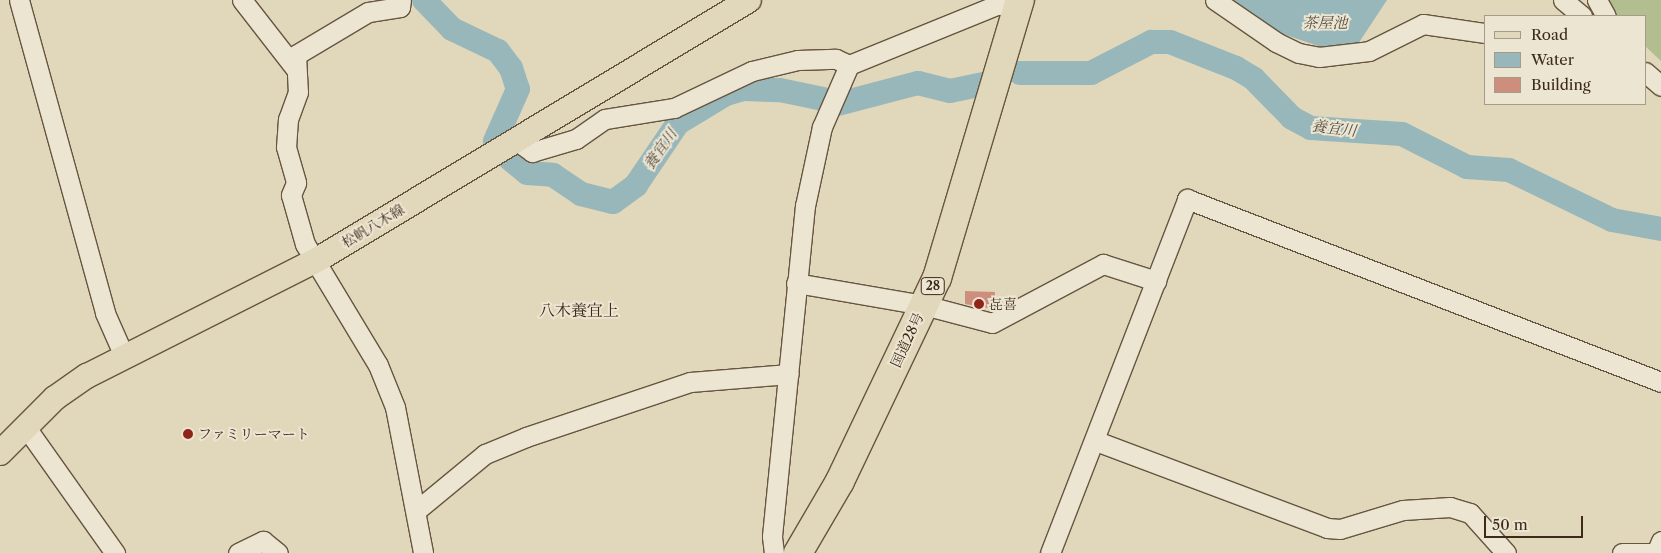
<!DOCTYPE html>
<meta charset="utf-8">
<style>
body{margin:0}
#map{position:relative;width:1661px;height:553px;overflow:hidden;background:#e1d7ba;font-family:"Libre Caslon Text","Noto Serif JP",serif}
div>[style]{position:absolute}
.green>*{inset:0;background:#b2be90}
.water>*{inset:0;background:#98b7ba}
.river>*{height:24px;margin:-12px;padding:0 12px;transform-origin:12px;border-radius:12px;background:#98b7ba}
.building>*{inset:0;background:#cd8e7e}
.roads{filter:drop-shadow(1px 0 #665540) drop-shadow(-1px 0 #665540) drop-shadow(0 1px #665540) drop-shadow(0 -1px #665540)}
.minor>*{height:19px;margin:-9.5px;padding:0 9.5px;transform-origin:9.5px;border-radius:9.5px;background:#ece5d2}
.major>*{height:24px;margin:-12px;padding:0 12px;transform-origin:12px;border-radius:12px;background:#e1d7ba}
.highway>*{height:28px;margin:-14px;padding:0 14px;transform-origin:14px;border-radius:14px;background:#e1d7ba}
.dots>*{width:14px;height:14px;translate:-50% -50%;box-sizing:border-box;border:2px solid #ece5d2;border-radius:50%}
span{translate:-50% -50%;white-space:nowrap;text-align:center;line-height:1.15;-webkit-text-stroke:4px #ece5d2;paint-order:stroke}
.shield-label span{padding:1px 4px;background:#ece5d2;border:1px solid;border-radius:4px;-webkit-text-stroke-width:0}
.shield-label{font-size:12px;color:#3d2a18;font-weight:700}
.street-label{font-size:14px;color:#3d2a18}
.poi-label{font-size:14px;color:#3d2a18}
.left{translate:0 -50%;text-align:left}
.water-label{font-size:15px;color:#544d40;font-style:italic}
.quarter-label{font-size:16px;color:#3d2a18}
.legend{position:absolute;left:1484px;top:15px;width:162px;height:90px;box-sizing:border-box;background:#ece5d2;border:1px solid #a69a88;margin:0;padding:6px 9px;list-style:none;font-size:15px;color:#3d2a18}
.legend li{display:flex;align-items:center;gap:10px;height:25px}
.legend b{width:25px;border:1px solid #a69a88}
.scale{position:absolute;left:1484px;top:516px;width:99px;height:22px;box-sizing:border-box;border:2px solid #3d2a18;border-top:0;padding-left:6px;font-size:15px;line-height:18px;white-space:nowrap;color:#3d2a18;-webkit-text-stroke:4px #ece5d2;paint-order:stroke}
</style>
<div id="map">
<div class="green">
<i style="clip-path:polygon(1606px 0,1661px 0,1661px 61px,1645px 46px,1645px 16px,1617px 16px)"></i>
</div>
<div class="water">
<i style="clip-path:polygon(1233px 0,1387px 0,1358px 44px,1324px 48px,1283px 34px)"></i>
</div>
<div class="river">
<i style="left:424px;top:0;width:40px;rotate:46deg"></i>
<i style="left:452px;top:29px;width:51px;rotate:25.6deg"></i>
<i style="left:498px;top:51px;width:21px;rotate:53deg"></i>
<i style="left:511px;top:68px;width:22px;rotate:72deg"></i>
<i style="left:518px;top:89px;width:57px;rotate:113.9deg"></i>
<i style="left:1020px;top:73px;width:71px"></i>
<i style="left:1091px;top:73px;width:68px;rotate:-27.3deg"></i>
<i style="left:1151px;top:42px;width:19px"></i>
<i style="left:1170px;top:42px;width:71px;rotate:21.5deg"></i>
<i style="left:1236px;top:68px;width:21px;rotate:31deg"></i>
<i style="left:1254px;top:79px;width:54px;rotate:45.7deg"></i>
<i style="left:1292px;top:118px;width:21px;rotate:28deg"></i>
<i style="left:1311px;top:128px;width:91px;rotate:3.8deg"></i>
<i style="left:1402px;top:134px;width:73px;rotate:26.9deg"></i>
<i style="left:1467px;top:167px;width:42px;rotate:4.1deg"></i>
<i style="left:1509px;top:170px;width:114px;rotate:25.9deg"></i>
<i style="left:1612px;top:220px;width:50px;rotate:10.4deg"></i>
<i style="left:838px;top:104px;width:83px;rotate:-14.7deg"></i>
<i style="left:918px;top:83px;width:33px;rotate:14deg"></i>
<i style="left:950px;top:91px;width:34px;rotate:-12deg"></i>
<i style="left:510px;top:159px;width:22px;rotate:39deg"></i>
<i style="left:527px;top:173px;width:26px;rotate:4deg"></i>
<i style="left:553px;top:175px;width:34px;rotate:34deg"></i>
<i style="left:581px;top:194px;width:33px;rotate:14deg"></i>
<i style="left:613px;top:202px;width:29px;rotate:-36deg"></i>
<i style="left:636px;top:185px;width:75px;rotate:-55.9deg"></i>
<i style="left:678px;top:123px;width:56px;rotate:-31.1deg"></i>
<i style="left:726px;top:94px;width:19px;rotate:-16deg"></i>
<i style="left:744px;top:89px;width:36px;rotate:2deg"></i>
<i style="left:780px;top:90px;width:44px;rotate:11.8deg"></i>
</div>
<div class="building">
<i style="clip-path:polygon(965px 291px,995px 292px,994px 309px,965px 304px)"></i>
</div>
<div class="roads">
<div class="minor">
<i style="left:19px;top:0;width:325px;rotate:74.6deg"></i>
<i style="left:105px;top:313px;width:47px;rotate:66.2deg"></i>
<i style="left:242px;top:0;width:86px;rotate:52.1deg"></i>
<i style="left:401px;top:0;width:7px;rotate:98deg"></i>
<i style="left:400px;top:7px;width:32px;rotate:171deg"></i>
<i style="left:368px;top:12px;width:84px;rotate:149.2deg"></i>
<i style="left:296px;top:55px;width:37px;rotate:87deg"></i>
<i style="left:298px;top:92px;width:29px;rotate:110deg"></i>
<i style="left:288px;top:119px;width:28px;rotate:94deg"></i>
<i style="left:286px;top:147px;width:37px;rotate:74deg"></i>
<i style="left:296px;top:183px;width:13px;rotate:113deg"></i>
<i style="left:291px;top:195px;width:51px;rotate:74.1deg"></i>
<i style="left:305px;top:244px;width:141px;rotate:58.9deg"></i>
<i style="left:378px;top:365px;width:45px;rotate:68deg"></i>
<i style="left:395px;top:407px;width:149px;rotate:79.1deg"></i>
<i style="left:1215px;top:0;width:74px;rotate:34.5deg"></i>
<i style="left:1276px;top:42px;width:25px;rotate:26deg"></i>
<i style="left:1299px;top:53px;width:20px;rotate:11deg"></i>
<i style="left:1319px;top:57px;width:50px;rotate:-6.8deg"></i>
<i style="left:1369px;top:51px;width:60px;rotate:-26.6deg"></i>
<i style="left:1423px;top:24px;width:63px;rotate:8.3deg"></i>
<i style="left:1563px;top:0;width:25px;rotate:40deg"></i>
<i style="left:1597px;top:0;width:18px;rotate:61deg"></i>
<i style="left:1645px;top:72px;width:21px;rotate:41deg"></i>
<i style="left:517px;top:141px;width:19px;rotate:36deg"></i>
<i style="left:532px;top:152px;width:46px;rotate:-16.5deg"></i>
<i style="left:576px;top:139px;width:35px;rotate:-35deg"></i>
<i style="left:605px;top:119px;width:70px;rotate:-9.1deg"></i>
<i style="left:674px;top:108px;width:86px;rotate:-25.4deg"></i>
<i style="left:752px;top:71px;width:47px;rotate:-13.4deg"></i>
<i style="left:798px;top:60px;width:38px;rotate:-2deg"></i>
<i style="left:836px;top:59px;width:14px;rotate:25deg"></i>
<i style="left:796px;top:283px;width:130px;rotate:9.8deg"></i>
<i style="left:924px;top:305px;width:70px;rotate:14.8deg"></i>
<i style="left:992px;top:323px;width:126px;rotate:-28deg"></i>
<i style="left:1103px;top:264px;width:56px;rotate:17.8deg"></i>
<i style="left:25px;top:426px;width:156px;rotate:54.7deg"></i>
<i style="left:1096px;top:441px;width:247px;rotate:20.6deg"></i>
<i style="left:1327px;top:528px;width:13px;rotate:4deg"></i>
<i style="left:1340px;top:529px;width:66px;rotate:-16.8deg"></i>
<i style="left:1403px;top:510px;width:47px;rotate:-3.7deg"></i>
<i style="left:1450px;top:507px;width:21px;rotate:17deg"></i>
<i style="left:1470px;top:513px;width:54px;rotate:48deg"></i>
<i style="left:417px;top:510px;width:88px;rotate:-39.5deg"></i>
<i style="left:485px;top:454px;width:44px;rotate:-22.5deg"></i>
<i style="left:526px;top:437px;width:173px;rotate:-18.5deg"></i>
<i style="left:690px;top:382px;width:99px;rotate:-4.6deg"></i>
<i style="left:238px;top:553px;width:28px;rotate:-26deg"></i>
<i style="left:263px;top:541px;width:19px;rotate:39deg"></i>
<i style="left:774px;top:553px;width:17px;rotate:-97deg"></i>
<i style="left:772px;top:536px;width:332px;rotate:-84.3deg"></i>
<i style="left:805px;top:206px;width:81px;rotate:-77.9deg"></i>
<i style="left:822px;top:127px;width:68px;rotate:-66.5deg"></i>
<i style="left:849px;top:65px;width:160px;rotate:-22.1deg"></i>
<i style="left:997px;top:5px;width:22px;rotate:-3deg"></i>
<i style="left:1050px;top:553px;width:380px;rotate:-68.8deg"></i>
<i style="left:1187px;top:199px;width:508px;rotate:21.11deg"></i>
<i style="left:1622px;top:553px;width:29px"></i>
<i style="left:1656px;top:553px;width:13px;rotate:-67deg"></i>
</div>
<div class="major">
<i style="left:0;top:453px;width:78px;rotate:-45deg"></i>
<i style="left:55px;top:398px;width:39px;rotate:-35deg"></i>
<i style="left:87px;top:376px;width:258px;rotate:-26.8deg"></i>
<i style="left:317px;top:260px;width:504px;rotate:-31.04deg"></i>
</div>
<div class="highway">
<i style="left:798px;top:553px;width:83px;rotate:-59.7deg"></i>
<i style="left:840px;top:481px;width:225px;rotate:-64.5deg"></i>
<i style="left:937px;top:278px;width:290px;rotate:-73.4deg"></i>
</div>
</div>
<div class="dots">
<i style="left:979px;top:304px;background:#8f2418"></i>
<i style="left:188px;top:434px;background:#8f2418"></i>
</div>
<div class="shield-label">
<span style="left:933px;top:286px">28</span>
</div>
<div class="street-label">
<span style="left:373px;top:226px;rotate:-31deg">松帆八木線</span>
<span style="left:907px;top:340px;rotate:-65deg">国道28号</span>
</div>
<div class="poi-label">
<span class="left" style="left:989px;top:304px">㐂喜</span>
<span class="left" style="left:198px;top:434px">ファミリーマート</span>
</div>
<div class="water-label">
<span style="left:1325px;top:23px">茶屋池</span>
<span style="left:1334px;top:128px;rotate:7deg">養宜川</span>
<span style="left:660px;top:149px;rotate:-55deg">養宜川</span>
</div>
<div class="quarter-label">
<span style="left:579px;top:310px">八木養宜上</span>
</div>
<ul class="legend">
<li><b style="height:6px;background:#e1d7ba"></b>Road</li>
<li><b style="height:14px;background:#98b7ba"></b>Water</li>
<li><b style="height:14px;background:#cd8e7e"></b>Building</li>
</ul>
<div class="scale">50 m</div>
</div>
